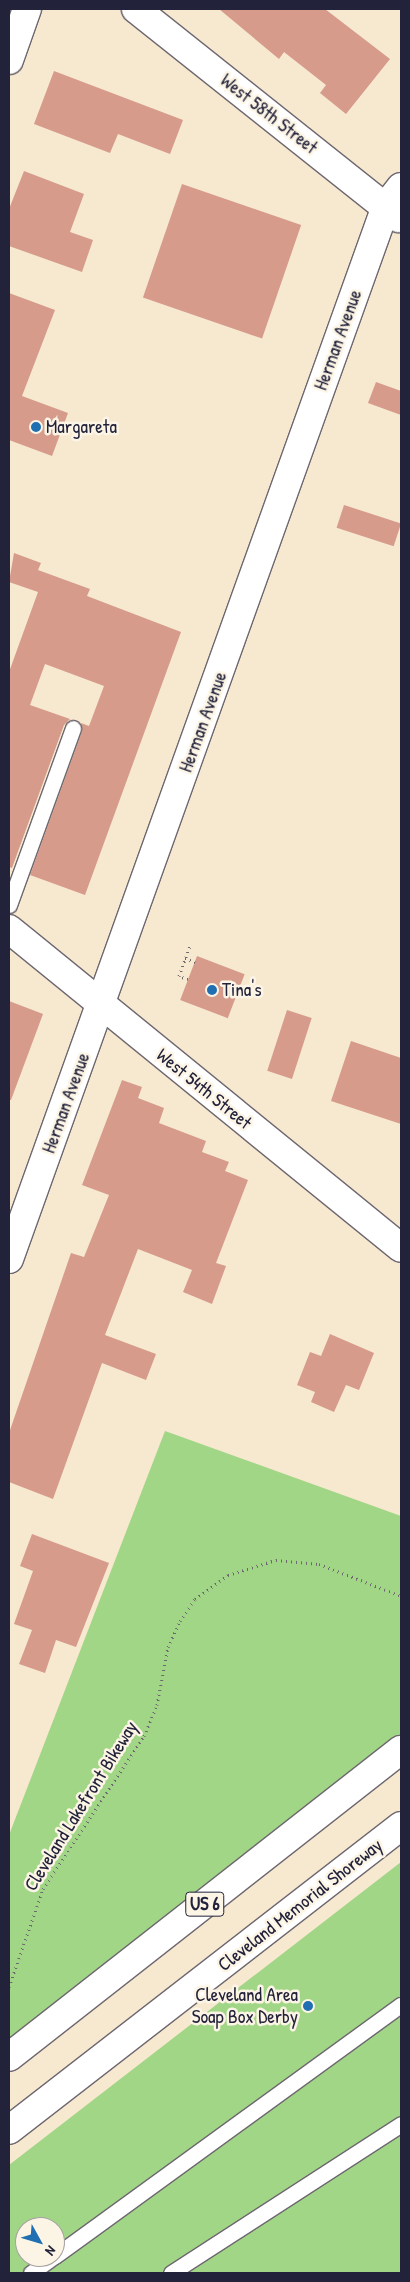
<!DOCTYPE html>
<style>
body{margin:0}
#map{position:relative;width:410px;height:2282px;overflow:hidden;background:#f7e8d0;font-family:"Patrick Hand",sans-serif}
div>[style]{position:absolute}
.green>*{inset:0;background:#a1d686}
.building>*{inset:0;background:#d69b8b;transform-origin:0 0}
.path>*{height:3px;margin-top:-1.5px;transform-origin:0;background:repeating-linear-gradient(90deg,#6d676f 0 1px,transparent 0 5px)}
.roads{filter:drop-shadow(1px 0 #6d676f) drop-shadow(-1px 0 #6d676f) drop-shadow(0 1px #6d676f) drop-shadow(0 -1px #6d676f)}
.service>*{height:15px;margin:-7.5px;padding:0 7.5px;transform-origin:7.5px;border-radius:7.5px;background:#fff}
.minor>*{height:28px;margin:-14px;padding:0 14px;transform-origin:14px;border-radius:14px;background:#fff}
.motorway>*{height:28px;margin:-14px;padding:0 14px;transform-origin:14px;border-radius:14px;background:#fff}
.dots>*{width:14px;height:14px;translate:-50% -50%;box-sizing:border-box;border:2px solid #fcf5e5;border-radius:50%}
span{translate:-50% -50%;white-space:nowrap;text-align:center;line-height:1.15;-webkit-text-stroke:5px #fcf5e5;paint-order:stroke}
.shield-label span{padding:1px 4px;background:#fcf5e5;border:1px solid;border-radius:4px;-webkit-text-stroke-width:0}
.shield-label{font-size:18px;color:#22223b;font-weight:700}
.street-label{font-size:19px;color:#22223b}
.poi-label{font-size:19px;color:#22223b}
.left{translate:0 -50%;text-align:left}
.right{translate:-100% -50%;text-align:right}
.frame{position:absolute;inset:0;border:10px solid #22223b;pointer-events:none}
.north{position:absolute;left:15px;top:2217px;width:50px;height:50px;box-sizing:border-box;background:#fcf5e5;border:1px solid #a5a1a1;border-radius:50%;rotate:129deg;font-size:14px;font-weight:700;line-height:20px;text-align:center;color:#22223b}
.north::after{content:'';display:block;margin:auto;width:18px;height:22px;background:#1f6fb2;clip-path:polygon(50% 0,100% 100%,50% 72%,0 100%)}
</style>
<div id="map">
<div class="green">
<i style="clip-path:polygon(165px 1431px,401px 1516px,401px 1750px,9px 2057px,9px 1835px)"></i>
<i style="clip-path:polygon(evenodd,401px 1862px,401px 2273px,9px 2273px,9px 2165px,401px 1862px,25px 2227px,55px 2227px,55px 2257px,25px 2257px,25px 2227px)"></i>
</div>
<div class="building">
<i style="clip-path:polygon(219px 9px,325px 9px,390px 59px,346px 114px,320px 93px,326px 85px,284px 52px,279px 59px)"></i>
<i style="clip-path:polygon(54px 71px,183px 120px,170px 154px,118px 134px,110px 153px,34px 124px)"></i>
<i style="clip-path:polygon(24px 171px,84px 194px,70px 232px,93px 240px,82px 272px,9px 246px,9px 209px)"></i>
<i style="left:182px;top:184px;width:126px;height:120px;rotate:19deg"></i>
<i style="clip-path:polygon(9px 293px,55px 310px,22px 396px,68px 413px,52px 456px,9px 440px)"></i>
<i style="clip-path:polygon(376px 382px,401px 391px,401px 415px,368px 403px)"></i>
<i style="left:344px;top:505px;width:60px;height:24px;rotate:18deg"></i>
<i style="clip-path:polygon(14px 553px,41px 563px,38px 570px,90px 589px,87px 596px,181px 632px,85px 895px,30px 875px,82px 731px,81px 723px,89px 726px,104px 686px,45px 664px,30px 705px,70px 719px,64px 725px,12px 868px,9px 867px,9px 672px,38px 592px,9px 582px)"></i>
<i style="left:197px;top:956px;width:51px;height:47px;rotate:21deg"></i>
<i style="clip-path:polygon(9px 1001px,43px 1014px,11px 1100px,9px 1100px)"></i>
<i style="left:287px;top:1010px;width:26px;height:64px;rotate:18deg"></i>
<i style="clip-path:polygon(351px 1041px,401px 1058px,401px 1124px,331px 1101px)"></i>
<i style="clip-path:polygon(122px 1080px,142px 1087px,138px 1098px,164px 1108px,159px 1123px,206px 1141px,202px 1152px,229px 1162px,225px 1171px,248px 1180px,216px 1263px,226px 1266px,212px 1304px,183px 1292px,192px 1270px,138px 1249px,105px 1335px,156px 1354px,146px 1380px,102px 1363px,53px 1499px,9px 1482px,9px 1433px,71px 1253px,84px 1257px,109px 1195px,82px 1185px)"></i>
<i style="clip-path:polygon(330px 1334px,374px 1353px,359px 1390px,346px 1385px,334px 1412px,311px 1402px,315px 1392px,297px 1385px,310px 1352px,321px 1356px)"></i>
<i style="clip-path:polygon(32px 1534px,109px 1563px,76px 1647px,56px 1640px,45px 1673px,19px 1664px,32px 1630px,14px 1624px,33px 1571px,20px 1566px)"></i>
</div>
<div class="path">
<i style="left:185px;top:958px;width:11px;rotate:22deg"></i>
<i style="left:188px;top:979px;width:9px;rotate:-162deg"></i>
<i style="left:179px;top:976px;width:33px;rotate:-70deg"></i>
<i style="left:9px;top:1987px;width:104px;rotate:-70.9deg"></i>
<i style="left:43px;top:1889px;width:183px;rotate:-56.6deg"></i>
<i style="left:144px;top:1736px;width:34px;rotate:-67deg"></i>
<i style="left:157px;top:1705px;width:59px;rotate:-79.3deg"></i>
<i style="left:168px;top:1647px;width:29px;rotate:-65deg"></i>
<i style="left:180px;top:1621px;width:27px;rotate:-56deg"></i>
<i style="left:195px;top:1599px;width:41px;rotate:-36deg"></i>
<i style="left:228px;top:1575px;width:50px;rotate:-17.4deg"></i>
<i style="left:276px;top:1560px;width:43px;rotate:5.3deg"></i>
<i style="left:319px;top:1564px;width:88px;rotate:21.3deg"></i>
</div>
<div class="roads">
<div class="service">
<i style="left:9px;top:905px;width:188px;rotate:-70.1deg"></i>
<i style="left:55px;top:2256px;width:427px;rotate:-36deg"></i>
<i style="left:31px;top:2273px;width:27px;rotate:-36deg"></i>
<i style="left:171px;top:2273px;width:274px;rotate:-32.9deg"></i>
</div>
<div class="minor">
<i style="left:136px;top:9px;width:336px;rotate:38.5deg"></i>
<i style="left:9px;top:60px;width:54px;rotate:-70.6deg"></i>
<i style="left:9px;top:929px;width:505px;rotate:39.14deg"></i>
<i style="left:9px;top:1259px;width:1118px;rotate:-70.3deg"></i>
<i style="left:386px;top:206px;width:24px;rotate:-52deg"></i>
</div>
<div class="motorway">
<i style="left:9px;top:2057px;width:498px;rotate:-38.1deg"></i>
<i style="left:9px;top:2130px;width:496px;rotate:-37.8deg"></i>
</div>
</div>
<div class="dots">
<i style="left:36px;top:427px;background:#1f6fb2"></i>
<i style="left:212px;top:990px;background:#1f6fb2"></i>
<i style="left:308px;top:2006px;background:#1f6fb2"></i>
</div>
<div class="shield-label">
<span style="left:205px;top:1904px">US 6</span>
</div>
<div class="street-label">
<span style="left:269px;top:114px;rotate:38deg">West 58th Street</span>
<span style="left:338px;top:340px;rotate:-70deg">Herman Avenue</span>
<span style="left:203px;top:722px;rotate:-70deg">Herman Avenue</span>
<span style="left:204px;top:1089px;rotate:39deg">West 54th Street</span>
<span style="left:66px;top:1103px;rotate:-70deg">Herman Avenue</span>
<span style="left:81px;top:1806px;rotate:-58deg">Cleveland Lakefront Bikeway</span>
<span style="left:300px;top:1905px;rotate:-38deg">Cleveland Memorial Shoreway</span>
</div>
<div class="poi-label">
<span class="left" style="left:46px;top:427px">Margareta</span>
<span class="left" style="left:222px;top:990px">Tina's</span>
<span class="right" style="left:298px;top:2006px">Cleveland Area<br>Soap Box Derby</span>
</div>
<div class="frame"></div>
<div class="north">N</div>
</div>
